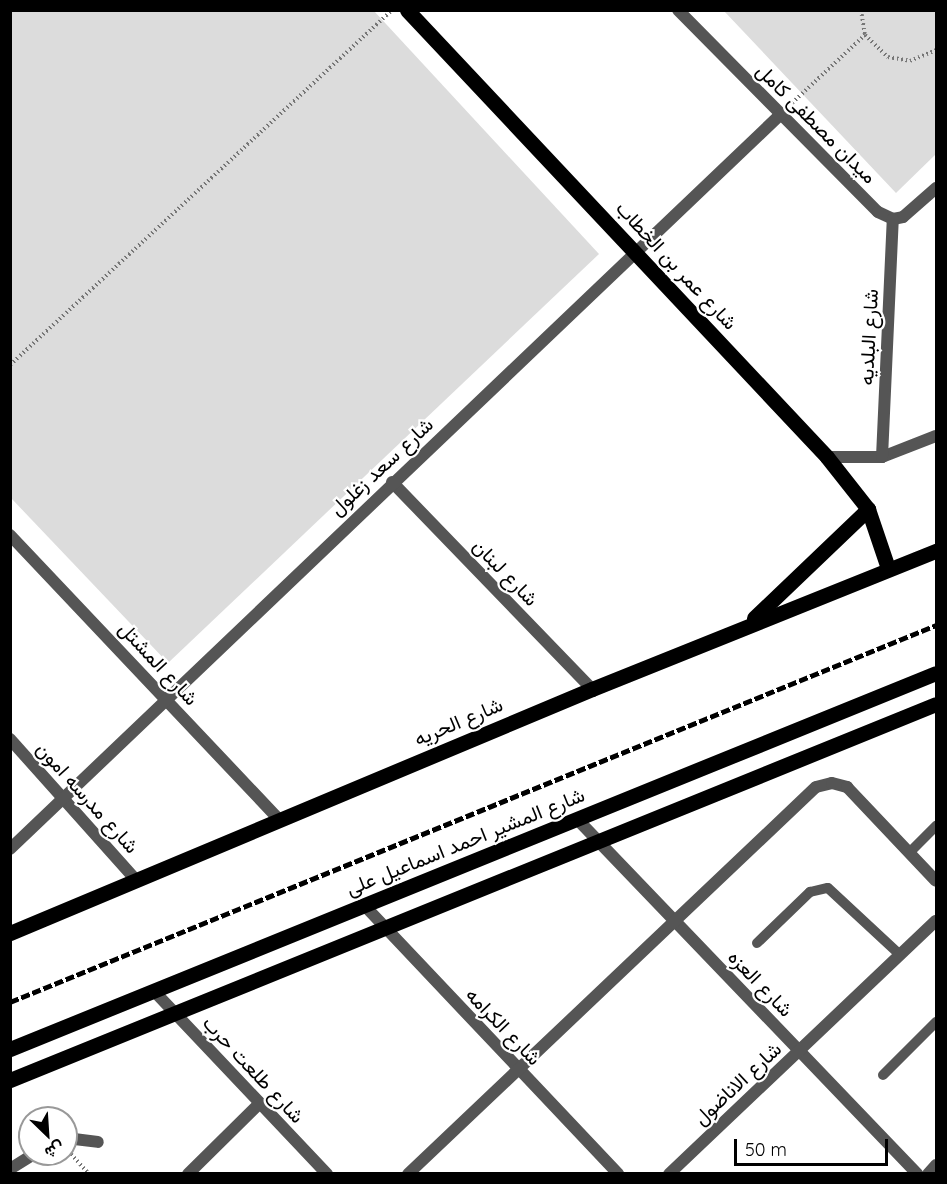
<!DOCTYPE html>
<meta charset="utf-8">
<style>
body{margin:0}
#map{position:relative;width:947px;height:1184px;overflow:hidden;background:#fff;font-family:Quicksand,Vazirmatn,sans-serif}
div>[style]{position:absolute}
.green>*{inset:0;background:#dcdcdc}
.path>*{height:4px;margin-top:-2px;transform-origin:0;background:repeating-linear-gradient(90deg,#777 0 1.5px,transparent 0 4.5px)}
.lane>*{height:10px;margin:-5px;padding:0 5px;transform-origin:5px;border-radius:5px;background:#555}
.street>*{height:12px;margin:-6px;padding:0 6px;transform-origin:6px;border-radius:6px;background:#555}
.primary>*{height:15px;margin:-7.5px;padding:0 7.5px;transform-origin:7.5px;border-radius:7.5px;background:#000}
.rail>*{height:4.5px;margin-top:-2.25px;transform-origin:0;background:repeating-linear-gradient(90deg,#000 0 9px,transparent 0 12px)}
span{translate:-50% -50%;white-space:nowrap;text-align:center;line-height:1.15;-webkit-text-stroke:4.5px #fff;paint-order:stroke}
.street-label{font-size:20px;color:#000}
.frame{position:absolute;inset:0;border:12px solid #000;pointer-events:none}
.north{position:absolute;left:18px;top:1106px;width:60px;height:60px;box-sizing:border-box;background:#fff;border:2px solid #999;border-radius:50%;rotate:155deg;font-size:16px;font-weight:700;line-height:24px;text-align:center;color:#000}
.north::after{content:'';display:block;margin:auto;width:21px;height:27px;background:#000;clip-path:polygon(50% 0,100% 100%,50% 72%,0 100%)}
.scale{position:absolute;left:734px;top:1139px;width:154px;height:27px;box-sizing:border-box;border:3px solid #000;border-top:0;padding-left:8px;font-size:18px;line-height:21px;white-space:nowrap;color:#000;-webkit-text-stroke:4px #fff;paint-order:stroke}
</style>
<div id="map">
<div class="green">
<i style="clip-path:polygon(11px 10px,374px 11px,599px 254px,168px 663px,11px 498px)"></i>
<i style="clip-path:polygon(724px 11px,936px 11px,936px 154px,896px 193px)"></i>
</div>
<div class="path">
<i style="left:861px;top:10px;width:25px;rotate:81deg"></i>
<i style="left:865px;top:35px;width:32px;rotate:44deg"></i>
<i style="left:888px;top:57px;width:22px;rotate:10deg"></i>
<i style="left:910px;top:61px;width:28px;rotate:-23deg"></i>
<i style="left:792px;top:103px;width:100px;rotate:-43deg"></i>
<i style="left:10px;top:365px;width:519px;rotate:-42.89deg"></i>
<i style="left:71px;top:1154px;width:27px;rotate:48deg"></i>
</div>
<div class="lane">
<i style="left:910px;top:852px;width:37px;rotate:-45deg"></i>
<i style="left:757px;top:943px;width:74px;rotate:-43.9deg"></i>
<i style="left:810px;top:892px;width:18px;rotate:-13deg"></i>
<i style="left:828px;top:888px;width:98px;rotate:42.9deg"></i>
<i style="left:883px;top:1075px;width:75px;rotate:-45deg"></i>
</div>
<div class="street">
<i style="left:678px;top:10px;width:284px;rotate:45.3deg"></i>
<i style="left:878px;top:212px;width:17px;rotate:25deg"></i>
<i style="left:893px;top:219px;width:10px;rotate:-11deg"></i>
<i style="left:903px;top:217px;width:44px;rotate:-41.3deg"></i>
<i style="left:827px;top:457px;width:55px"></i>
<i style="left:882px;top:457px;width:58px;rotate:-21.3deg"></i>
<i style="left:882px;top:457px;width:238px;rotate:-87.4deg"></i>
<i style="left:392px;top:482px;width:288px;rotate:46deg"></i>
<i style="left:10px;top:535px;width:391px;rotate:46.6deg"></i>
<i style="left:10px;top:739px;width:189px;rotate:48.2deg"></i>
<i style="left:577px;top:819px;width:492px;rotate:46.2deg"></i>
<i style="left:10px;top:849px;width:1065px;rotate:-43.63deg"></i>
<i style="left:364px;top:905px;width:370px;rotate:46.6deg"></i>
<i style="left:154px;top:991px;width:252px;rotate:46.6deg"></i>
<i style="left:66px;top:1138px;width:32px;rotate:7deg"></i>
<i style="left:10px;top:1169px;width:28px;rotate:-32deg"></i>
<i style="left:188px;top:1174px;width:101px;rotate:-44.6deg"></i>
<i style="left:408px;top:1174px;width:562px;rotate:-43.49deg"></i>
<i style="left:816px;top:787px;width:16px;rotate:-14deg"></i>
<i style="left:832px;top:783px;width:16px;rotate:15deg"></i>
<i style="left:847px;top:787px;width:129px;rotate:46.6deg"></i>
<i style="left:669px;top:1174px;width:368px;rotate:-43.5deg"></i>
<i style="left:928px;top:1174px;width:12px;rotate:-48deg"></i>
</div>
<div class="primary">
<i style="left:407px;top:10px;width:613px;rotate:46.78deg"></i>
<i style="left:827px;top:457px;width:66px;rotate:51.7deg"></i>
<i style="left:868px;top:509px;width:62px;rotate:71.3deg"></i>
<i style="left:754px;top:618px;width:158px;rotate:-43.7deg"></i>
<i style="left:10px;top:933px;width:631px;rotate:-22.75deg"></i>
<i style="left:592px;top:689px;width:371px;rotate:-21.9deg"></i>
<i style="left:10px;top:1049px;width:999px;rotate:-22.1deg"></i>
<i style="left:10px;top:1080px;width:999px;rotate:-22.1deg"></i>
</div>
<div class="rail">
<i style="left:10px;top:1002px;width:1000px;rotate:-22.15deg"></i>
</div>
<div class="street-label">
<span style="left:817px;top:123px;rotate:45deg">ميدان مصطفى كامل</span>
<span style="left:677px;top:265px;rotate:47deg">شارع عمر بن الخطاب</span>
<span style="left:868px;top:337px;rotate:-87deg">شارع البلديه</span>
<span style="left:381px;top:466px;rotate:-43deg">شارع سعد زغلول</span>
<span style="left:506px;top:572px;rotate:46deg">شارع لبنان</span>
<span style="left:159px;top:663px;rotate:47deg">شارع المشتل</span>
<span style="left:458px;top:721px;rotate:-23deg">شارع الحريه</span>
<span style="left:88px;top:797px;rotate:48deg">شارع مدرسه امون</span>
<span style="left:465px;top:841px;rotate:-22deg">شارع المشير احمد اسماعيل على</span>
<span style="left:761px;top:983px;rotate:46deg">شارع العزه</span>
<span style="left:504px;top:1026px;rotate:46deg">شارع الكرامه</span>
<span style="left:254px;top:1069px;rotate:47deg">شارع طلعت حرب</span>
<span style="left:737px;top:1083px;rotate:-43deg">شارع الاناضول</span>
</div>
<div class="frame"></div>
<div class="north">ش</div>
<div class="scale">50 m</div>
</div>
